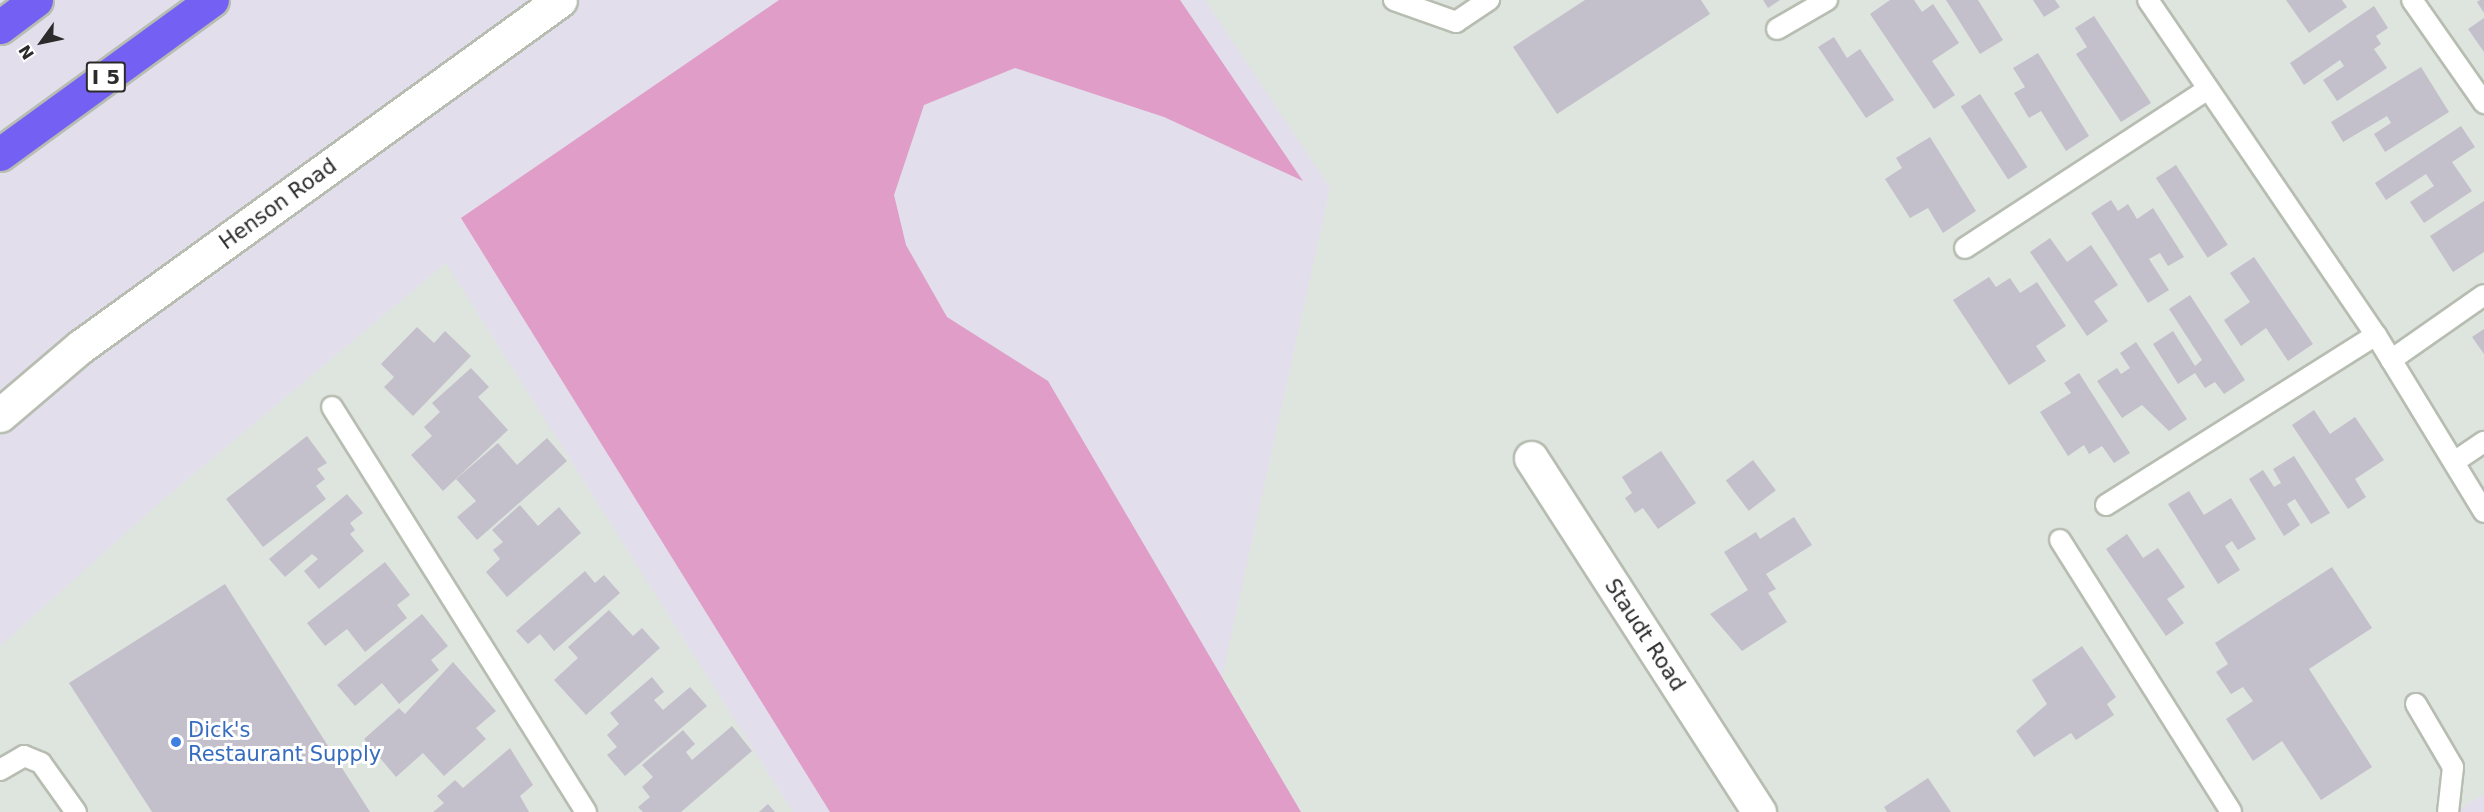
<!DOCTYPE html>
<style>
body{margin:0}
#map{position:relative;width:2484px;height:812px;overflow:hidden;background:#e2deec;font-family:"DejaVu Sans",sans-serif}
div>[style]{position:absolute}
.industrial>*{inset:0;background:#dee5de}
.green>*{inset:0;background:#df9dc7}
.building>*{inset:0;background:#c3bfcb;transform-origin:0 0}
.roads{filter:drop-shadow(2px 0 #b7bdb1) drop-shadow(-2px 0 #b7bdb1) drop-shadow(0 2px #b7bdb1) drop-shadow(0 -2px #b7bdb1)}
.service>*{height:20px;margin:-10px;padding:0 10px;transform-origin:10px;border-radius:10px;background:#fff}
.minor>*{height:33px;margin:-16.5px;padding:0 16.5px;transform-origin:16.5px;border-radius:16.5px;background:#fff}
.motorway>*{height:33px;margin:-16.5px;padding:0 16.5px;transform-origin:16.5px;border-radius:16.5px;background:#7560f4}
.dots>*{width:16px;height:16px;translate:-50% -50%;box-sizing:border-box;border:3px solid #fff;border-radius:50%}
span{translate:-50% -50%;white-space:nowrap;text-align:center;line-height:1.15;-webkit-text-stroke:6px #fff;paint-order:stroke}
.shield-label span{padding:2px 4px;background:#fff;border:2px solid;border-radius:4px;-webkit-text-stroke-width:0}
.shield-label{font-size:20px;color:#2b2b2b;font-weight:700}
.street-label{font-size:21px;color:#2b2b2b}
.shop-label{font-size:21px;color:#366cbe}
.left{translate:0 -50%;text-align:left}
.north{position:absolute;left:12px;top:12px;width:60px;height:60px;-webkit-text-stroke:4px #fff;paint-order:stroke;rotate:237deg;font-size:16px;font-weight:700;line-height:24px;text-align:center;color:#2b2b2b}
.north::after{content:'';display:block;margin:auto;width:21px;height:27px;background:#2b2b2b;clip-path:polygon(50% 0,100% 100%,50% 72%,0 100%)}
</style>
<div id="map">
<div class="industrial">
<i style="clip-path:polygon(1205px 0,2484px 0,2484px 794px,2456px 812px,1301px 812px,1222px 677px,1330px 188px)"></i>
<i style="clip-path:polygon(446px 263px,793px 812px,0 812px,0 646px,159px 503px)"></i>
</div>
<div class="green">
<i style="clip-path:polygon(779px 0,1180px 0,1303px 181px,1164px 117px,1015px 68px,924px 105px,894px 195px,906px 245px,947px 317px,1048px 381px,1301px 812px,830px 812px,461px 218px)"></i>
</div>
<div class="building">
<i style="clip-path:polygon(1585px 0,1701px 0,1710px 14px,1557px 114px,1513px 47px)"></i>
<i style="clip-path:polygon(1763px 0,1780px 0,1768px 8px)"></i>
<i style="clip-path:polygon(1890px 0,1914px 0,1922px 12px,1933px 4px,1959px 43px,1932px 61px,1955px 95px,1934px 109px,1870px 14px)"></i>
<i style="clip-path:polygon(1946px 0,1978px 0,2003px 40px,1980px 54px)"></i>
<i style="clip-path:polygon(2033px 0,2055px 0,2060px 7px,2044px 17px)"></i>
<i style="clip-path:polygon(2286px 0,2342px 0,2347px 7px,2309px 33px)"></i>
<i style="clip-path:polygon(2480px 0,2484px 0,2484px 13px,2477px 2px)"></i>
<i style="clip-path:polygon(2374px 6px,2388px 28px,2376px 36px,2381px 44px,2374px 49px,2387px 68px,2337px 101px,2323px 80px,2344px 66px,2340px 60px,2304px 85px,2290px 63px)"></i>
<i style="clip-path:polygon(2094px 16px,2151px 103px,2121px 122px,2076px 54px,2087px 47px,2075px 28px)"></i>
<i style="clip-path:polygon(2484px 18px,2484px 52px,2468px 29px)"></i>
<i style="clip-path:polygon(1834px 37px,1847px 58px,1860px 49px,1894px 100px,1866px 118px,1818px 47px)"></i>
<i style="clip-path:polygon(2038px 53px,2089px 136px,2066px 151px,2041px 111px,2029px 118px,2014px 93px,2025px 87px,2013px 68px)"></i>
<i style="clip-path:polygon(2421px 67px,2449px 112px,2385px 152px,2374px 134px,2391px 123px,2387px 116px,2343px 142px,2331px 122px)"></i>
<i style="left:1980px;top:94px;width:87px;height:23px;rotate:57deg"></i>
<i style="clip-path:polygon(2461px 126px,2475px 147px,2452px 162px,2472px 191px,2424px 223px,2410px 202px,2434px 186px,2426px 174px,2386px 200px,2375px 183px)"></i>
<i style="clip-path:polygon(1930px 137px,1976px 211px,1943px 233px,1928px 208px,1910px 218px,1885px 179px,1902px 168px,1896px 158px)"></i>
<i style="left:2176px;top:165px;width:95px;height:24px;rotate:57deg"></i>
<i style="clip-path:polygon(2111px 200px,2118px 211px,2128px 204px,2137px 219px,2153px 208px,2184px 257px,2168px 266px,2160px 253px,2149px 259px,2169px 290px,2148px 303px,2091px 213px)"></i>
<i style="clip-path:polygon(2484px 201px,2484px 252px,2453px 272px,2430px 236px)"></i>
<i style="clip-path:polygon(2050px 238px,2067px 262px,2091px 245px,2118px 285px,2094px 301px,2108px 321px,2087px 336px,2030px 252px)"></i>
<i style="clip-path:polygon(2254px 257px,2313px 344px,2288px 361px,2266px 328px,2241px 346px,2224px 320px,2250px 302px,2230px 273px)"></i>
<i style="clip-path:polygon(1989px 277px,1996px 287px,2010px 278px,2020px 293px,2037px 282px,2066px 326px,2036px 346px,2046px 361px,2009px 385px,1953px 300px)"></i>
<i style="clip-path:polygon(2190px 295px,2245px 380px,2224px 394px,2215px 382px,2205px 388px,2195px 373px,2178px 384px,2153px 344px,2173px 331px,2195px 366px,2202px 360px,2169px 309px)"></i>
<i style="clip-path:polygon(417px 327px,434px 343px,445px 331px,471px 356px,413px 416px,384px 387px,394px 377px,381px 364px)"></i>
<i style="clip-path:polygon(2484px 329px,2484px 354px,2472px 337px)"></i>
<i style="clip-path:polygon(2136px 342px,2187px 419px,2169px 431px,2142px 405px,2122px 418px,2097px 381px,2117px 368px,2121px 374px,2130px 368px,2120px 353px)"></i>
<i style="clip-path:polygon(471px 368px,489px 387px,478px 397px,508px 430px,443px 491px,411px 455px,432px 436px,424px 427px,440px 412px,432px 403px)"></i>
<i style="clip-path:polygon(2079px 373px,2130px 453px,2114px 463px,2102px 446px,2089px 454px,2084px 445px,2068px 456px,2040px 412px,2071px 393px,2064px 383px)"></i>
<i style="clip-path:polygon(2314px 410px,2330px 434px,2355px 417px,2384px 460px,2355px 479px,2366px 497px,2348px 509px,2292px 425px)"></i>
<i style="clip-path:polygon(307px 436px,327px 463px,317px 469px,325px 479px,316px 486px,326px 499px,263px 547px,226px 499px)"></i>
<i style="clip-path:polygon(547px 438px,567px 461px,477px 540px,457px 517px,476px 501px,456px 479px,498px 443px,517px 465px)"></i>
<i style="clip-path:polygon(1661px 451px,1696px 503px,1658px 529px,1643px 508px,1635px 513px,1625px 498px,1632px 493px,1622px 477px)"></i>
<i style="clip-path:polygon(2294px 456px,2330px 513px,2311px 524px,2295px 499px,2287px 504px,2300px 525px,2284px 536px,2249px 479px,2263px 470px,2274px 487px,2281px 483px,2273px 469px)"></i>
<i style="left:1753px;top:460px;width:38px;height:34px;rotate:53deg"></i>
<i style="clip-path:polygon(2189px 491px,2204px 515px,2231px 498px,2256px 539px,2238px 550px,2232px 541px,2225px 546px,2240px 570px,2218px 584px,2168px 504px)"></i>
<i style="clip-path:polygon(347px 494px,363px 513px,350px 523px,355px 530px,350px 534px,364px 551px,319px 589px,304px 571px,318px 559px,312px 554px,285px 577px,269px 559px)"></i>
<i style="clip-path:polygon(520px 505px,538px 526px,559px 507px,581px 533px,507px 597px,486px 572px,500px 559px,493px 550px,503px 542px,492px 530px)"></i>
<i style="clip-path:polygon(1794px 517px,1812px 545px,1766px 574px,1776px 589px,1768px 593px,1787px 622px,1742px 651px,1710px 614px,1748px 590px,1724px 552px,1756px 532px,1760px 539px)"></i>
<i style="clip-path:polygon(2127px 534px,2143px 558px,2158px 548px,2185px 587px,2167px 599px,2184px 623px,2166px 636px,2106px 549px)"></i>
<i style="clip-path:polygon(385px 562px,410px 595px,397px 605px,407px 618px,365px 652px,347px 629px,325px 646px,307px 623px)"></i>
<i style="clip-path:polygon(2332px 567px,2372px 628px,2309px 669px,2372px 767px,2321px 800px,2282px 741px,2253px 761px,2226px 719px,2253px 701px,2243px 687px,2231px 694px,2216px 672px,2228px 664px,2215px 643px)"></i>
<i style="clip-path:polygon(585px 571px,595px 583px,604px 575px,620px 593px,554px 651px,540px 634px,528px 644px,516px 631px)"></i>
<i style="clip-path:polygon(225px 584px,370px 812px,152px 812px,69px 683px)"></i>
<i style="clip-path:polygon(609px 610px,633px 636px,642px 628px,660px 648px,586px 715px,554px 680px,578px 658px,568px 647px)"></i>
<i style="clip-path:polygon(422px 614px,448px 646px,431px 660px,439px 670px,399px 704px,382px 683px,355px 706px,337px 685px)"></i>
<i style="clip-path:polygon(2082px 646px,2116px 697px,2107px 704px,2114px 715px,2076px 740px,2071px 733px,2034px 757px,2016px 731px,2047px 704px,2032px 680px)"></i>
<i style="clip-path:polygon(453px 662px,496px 711px,476px 728px,486px 739px,444px 776px,423px 753px,396px 777px,364px 739px,399px 708px,405px 714px)"></i>
<i style="clip-path:polygon(652px 677px,664px 692px,654px 700px,663px 710px,690px 687px,707px 706px,625px 776px,607px 755px,617px 747px,607px 735px,619px 724px,610px 713px)"></i>
<i style="clip-path:polygon(732px 726px,752px 751px,681px 812px,643px 812px,638px 807px,650px 797px,642px 787px,653px 777px,642px 765px,683px 730px,695px 744px,686px 752px,692px 760px)"></i>
<i style="clip-path:polygon(510px 748px,533px 785px,520px 796px,529px 812px,433px 812px,444px 803px,437px 796px,455px 780px,463px 788px)"></i>
<i style="clip-path:polygon(1928px 778px,1951px 812px,1887px 812px,1884px 807px)"></i>
<i style="clip-path:polygon(768px 804px,775px 812px,759px 812px)"></i>
</div>
<div class="roads">
<div class="service">
<i style="left:1394px;top:0;width:66px;rotate:19.5deg"></i>
<i style="left:1456px;top:22px;width:40px;rotate:-34deg"></i>
<i style="left:2148px;top:0;width:405px;rotate:55.8deg"></i>
<i style="left:2376px;top:335px;width:207px;rotate:58.6deg"></i>
<i style="left:2412px;top:0;width:126px;rotate:55deg"></i>
<i style="left:1777px;top:29px;width:58px;rotate:-30.1deg"></i>
<i style="left:1965px;top:248px;width:287px;rotate:-33.2deg"></i>
<i style="left:2391px;top:360px;width:113px;rotate:-35deg"></i>
<i style="left:332px;top:407px;width:478px;rotate:57.9deg"></i>
<i style="left:2454px;top:462px;width:36px;rotate:-34deg"></i>
<i style="left:2106px;top:505px;width:319px;rotate:-32.2deg"></i>
<i style="left:2060px;top:540px;width:321px;rotate:57.8deg"></i>
<i style="left:2416px;top:704px;width:73px;rotate:59.6deg"></i>
<i style="left:2453px;top:767px;width:45px;rotate:96.3deg"></i>
<i style="left:0;top:770px;width:28px;rotate:-30deg"></i>
<i style="left:24px;top:756px;width:18px;rotate:22deg"></i>
<i style="left:41px;top:763px;width:60px;rotate:54.5deg"></i>
</div>
<div class="minor">
<i style="left:0;top:415px;width:105px;rotate:-40.4deg"></i>
<i style="left:80px;top:347px;width:592px;rotate:-35.86deg"></i>
<i style="left:1531px;top:458px;width:421px;rotate:57.2deg"></i>
</div>
<div class="motorway">
<i style="left:0;top:27px;width:45px;rotate:-36.9deg"></i>
<i style="left:0;top:154px;width:262px;rotate:-36deg"></i>
</div>
</div>
<div class="dots">
<i style="left:176px;top:742px;background:#3f7fe0"></i>
</div>
<div class="shield-label">
<span style="left:106px;top:77px">I 5</span>
</div>
<div class="street-label">
<span style="left:278px;top:204px;rotate:-36deg">Henson Road</span>
<span style="left:1645px;top:635px;rotate:57deg">Staudt Road</span>
</div>
<div class="shop-label">
<span class="left" style="left:188px;top:742px">Dick's<br>Restaurant Supply</span>
</div>
<div class="north">N</div>
</div>
